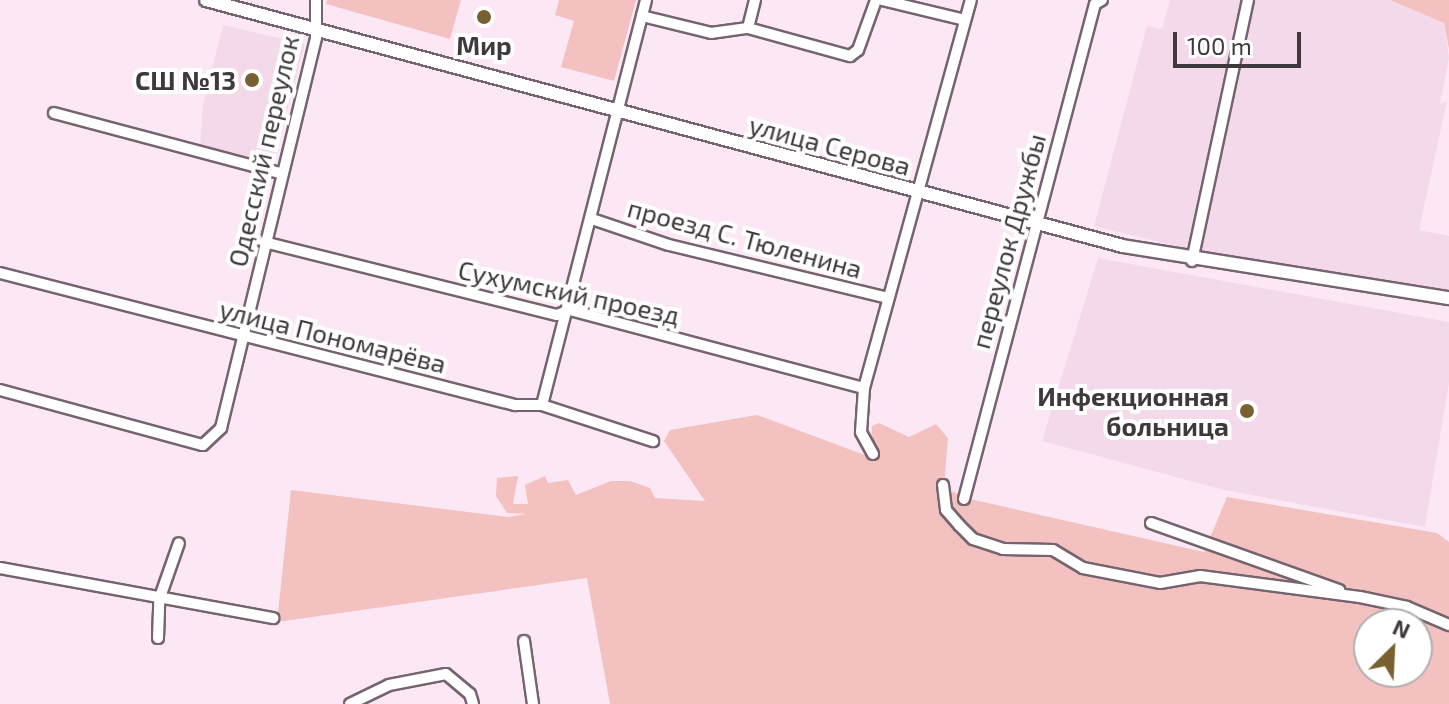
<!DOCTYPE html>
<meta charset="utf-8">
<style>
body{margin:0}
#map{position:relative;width:1449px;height:704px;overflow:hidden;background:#fce8f5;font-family:"Exo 2",sans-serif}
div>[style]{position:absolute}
.built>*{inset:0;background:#f4d9eb}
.green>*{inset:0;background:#f2c1c0}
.roads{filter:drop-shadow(2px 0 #75646f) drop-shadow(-2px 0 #75646f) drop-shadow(0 2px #75646f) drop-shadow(0 -2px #75646f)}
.minor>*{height:10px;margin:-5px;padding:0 5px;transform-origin:5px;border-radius:5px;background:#fff}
.major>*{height:12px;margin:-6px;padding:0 6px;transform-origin:6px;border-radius:6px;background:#fff}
.dots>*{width:22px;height:22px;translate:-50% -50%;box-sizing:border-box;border:4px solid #fff;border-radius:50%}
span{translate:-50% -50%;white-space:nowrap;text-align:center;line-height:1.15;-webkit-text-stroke:8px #fff;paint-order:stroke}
.poi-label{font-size:26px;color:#3f383d;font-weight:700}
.right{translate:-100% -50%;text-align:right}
.street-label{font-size:26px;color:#3f383d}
.north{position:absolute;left:1353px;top:608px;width:80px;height:80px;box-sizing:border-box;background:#fff;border:2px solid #b2afb1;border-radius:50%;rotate:24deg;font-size:22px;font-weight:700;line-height:32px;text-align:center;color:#3f383d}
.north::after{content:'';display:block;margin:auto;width:28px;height:36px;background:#796031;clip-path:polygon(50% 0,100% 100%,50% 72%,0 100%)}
.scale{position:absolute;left:1173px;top:32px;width:128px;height:36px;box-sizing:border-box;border:4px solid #3f383d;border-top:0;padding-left:10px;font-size:24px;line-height:28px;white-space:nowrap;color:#3f383d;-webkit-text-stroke:6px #fff;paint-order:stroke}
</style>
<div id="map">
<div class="built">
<i style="clip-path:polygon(1170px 0,1390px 0,1444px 23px,1449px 58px,1440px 104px,1447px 101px,1419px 230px,1449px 236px,1449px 293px,1188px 249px,1094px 226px,1147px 26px,1162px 29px)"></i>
<i style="clip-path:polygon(223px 25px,305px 44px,272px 167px,200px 147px,203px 105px)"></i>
<i style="clip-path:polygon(1098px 258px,1449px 322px,1449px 382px,1425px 527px,1224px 490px,1042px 441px)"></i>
</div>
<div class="green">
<i style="clip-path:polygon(327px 0,461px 0,450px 39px,326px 4px)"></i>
<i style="clip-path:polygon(559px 0,636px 0,614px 81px,561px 67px,574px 21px,555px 15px)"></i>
<i style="clip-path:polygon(1390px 0,1449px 0,1449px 49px,1444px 23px)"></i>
<i style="clip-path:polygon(evenodd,757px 415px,870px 457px,880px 455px,871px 446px,872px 426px,879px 423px,909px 437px,936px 424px,948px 438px,944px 488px,970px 499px,1204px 552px,1227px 497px,1437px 533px,1449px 542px,1449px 704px,610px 704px,587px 578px,277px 622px,291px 490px,508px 517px,526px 514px,507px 513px,496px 496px,497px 478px,518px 476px,513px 504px,528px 504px,525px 485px,545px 476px,548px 483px,568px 480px,576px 495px,611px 481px,630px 481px,650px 488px,655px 498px,705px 501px,664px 441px,670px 430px,757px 415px,1369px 624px,1417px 624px,1417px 672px,1369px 672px,1369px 624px)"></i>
</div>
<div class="roads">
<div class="minor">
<i style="left:882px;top:0;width:85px;rotate:13.5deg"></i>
<i style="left:642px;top:16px;width:71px;rotate:13.8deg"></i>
<i style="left:711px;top:33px;width:37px;rotate:-8deg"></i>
<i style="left:748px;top:28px;width:106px;rotate:15.4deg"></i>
<i style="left:850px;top:56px;width:10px;rotate:-37deg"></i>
<i style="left:858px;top:50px;width:53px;rotate:-70.2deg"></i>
<i style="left:748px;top:28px;width:29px;rotate:-76deg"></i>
<i style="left:54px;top:113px;width:234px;rotate:14.9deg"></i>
<i style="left:592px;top:219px;width:81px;rotate:18.7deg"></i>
<i style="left:669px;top:245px;width:225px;rotate:13.6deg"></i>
<i style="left:264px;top:242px;width:302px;rotate:14deg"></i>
<i style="left:557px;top:315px;width:14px;rotate:-21deg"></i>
<i style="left:570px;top:310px;width:304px;rotate:14.9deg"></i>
<i style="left:1192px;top:261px;width:267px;rotate:-77.9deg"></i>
<i style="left:0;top:273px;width:532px;rotate:14.38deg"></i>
<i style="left:515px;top:405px;width:27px"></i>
<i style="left:542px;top:405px;width:117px;rotate:18deg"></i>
<i style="left:0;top:390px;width:210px;rotate:15.2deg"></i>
<i style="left:203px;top:445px;width:25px;rotate:-43deg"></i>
<i style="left:221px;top:428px;width:402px;rotate:-76.3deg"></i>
<i style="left:316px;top:37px;width:37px;rotate:-90deg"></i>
<i style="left:542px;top:405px;width:418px;rotate:-75.6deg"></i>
<i style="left:873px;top:454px;width:25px;rotate:-119deg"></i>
<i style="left:861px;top:432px;width:44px;rotate:-86.1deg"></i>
<i style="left:864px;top:388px;width:402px;rotate:-74.6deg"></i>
<i style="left:943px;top:485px;width:25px;rotate:83deg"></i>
<i style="left:946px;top:510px;width:20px;rotate:49deg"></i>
<i style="left:959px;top:525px;width:20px;rotate:45deg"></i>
<i style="left:973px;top:539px;width:32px;rotate:18deg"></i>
<i style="left:1003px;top:549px;width:50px;rotate:1.1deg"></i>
<i style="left:1053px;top:550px;width:35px;rotate:31deg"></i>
<i style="left:1083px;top:568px;width:78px;rotate:11deg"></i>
<i style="left:1160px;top:583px;width:41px;rotate:-9.9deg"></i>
<i style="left:1200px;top:576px;width:161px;rotate:7.5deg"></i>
<i style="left:1360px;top:597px;width:48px;rotate:12deg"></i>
<i style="left:1407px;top:607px;width:46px;rotate:23.2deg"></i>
<i style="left:964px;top:499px;width:512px;rotate:-75.18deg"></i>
<i style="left:1095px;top:4px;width:8px;rotate:-30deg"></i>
<i style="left:1151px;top:523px;width:200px;rotate:19.6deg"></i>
<i style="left:0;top:568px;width:278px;rotate:10.4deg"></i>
<i style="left:158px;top:638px;width:38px;rotate:-88deg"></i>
<i style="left:159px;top:600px;width:60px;rotate:-70.7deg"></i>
<i style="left:524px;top:641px;width:64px;rotate:81.9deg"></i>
<i style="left:350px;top:704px;width:43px;rotate:-26deg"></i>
<i style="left:389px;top:685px;width:58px;rotate:-10.9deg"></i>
<i style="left:446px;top:674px;width:31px;rotate:40deg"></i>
<i style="left:470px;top:694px;width:10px;rotate:73deg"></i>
</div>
<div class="major">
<i style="left:206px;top:0;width:949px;rotate:15.02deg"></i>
<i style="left:1123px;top:246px;width:330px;rotate:9.1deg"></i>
</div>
</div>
<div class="dots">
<i style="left:484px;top:17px;background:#796031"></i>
<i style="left:252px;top:80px;background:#796031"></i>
<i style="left:1247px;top:411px;background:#796031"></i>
</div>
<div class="poi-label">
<span style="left:484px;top:45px">Мир</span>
<span class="right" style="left:236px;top:80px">СШ №13</span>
<span class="right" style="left:1229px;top:411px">Инфекционная<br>больница</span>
</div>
<div class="street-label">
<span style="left:830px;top:145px;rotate:15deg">улица Серова</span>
<span style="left:263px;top:151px;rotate:-77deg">Одесский переулок</span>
<span style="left:745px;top:238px;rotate:15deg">проезд С. Тюленина</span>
<span style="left:1008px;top:241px;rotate:-75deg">переулок Дружбы</span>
<span style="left:569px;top:292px;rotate:12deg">Сухумский проезд</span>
<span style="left:333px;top:336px;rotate:14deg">улица Пономарёва</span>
</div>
<div class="north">N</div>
<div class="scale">100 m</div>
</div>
